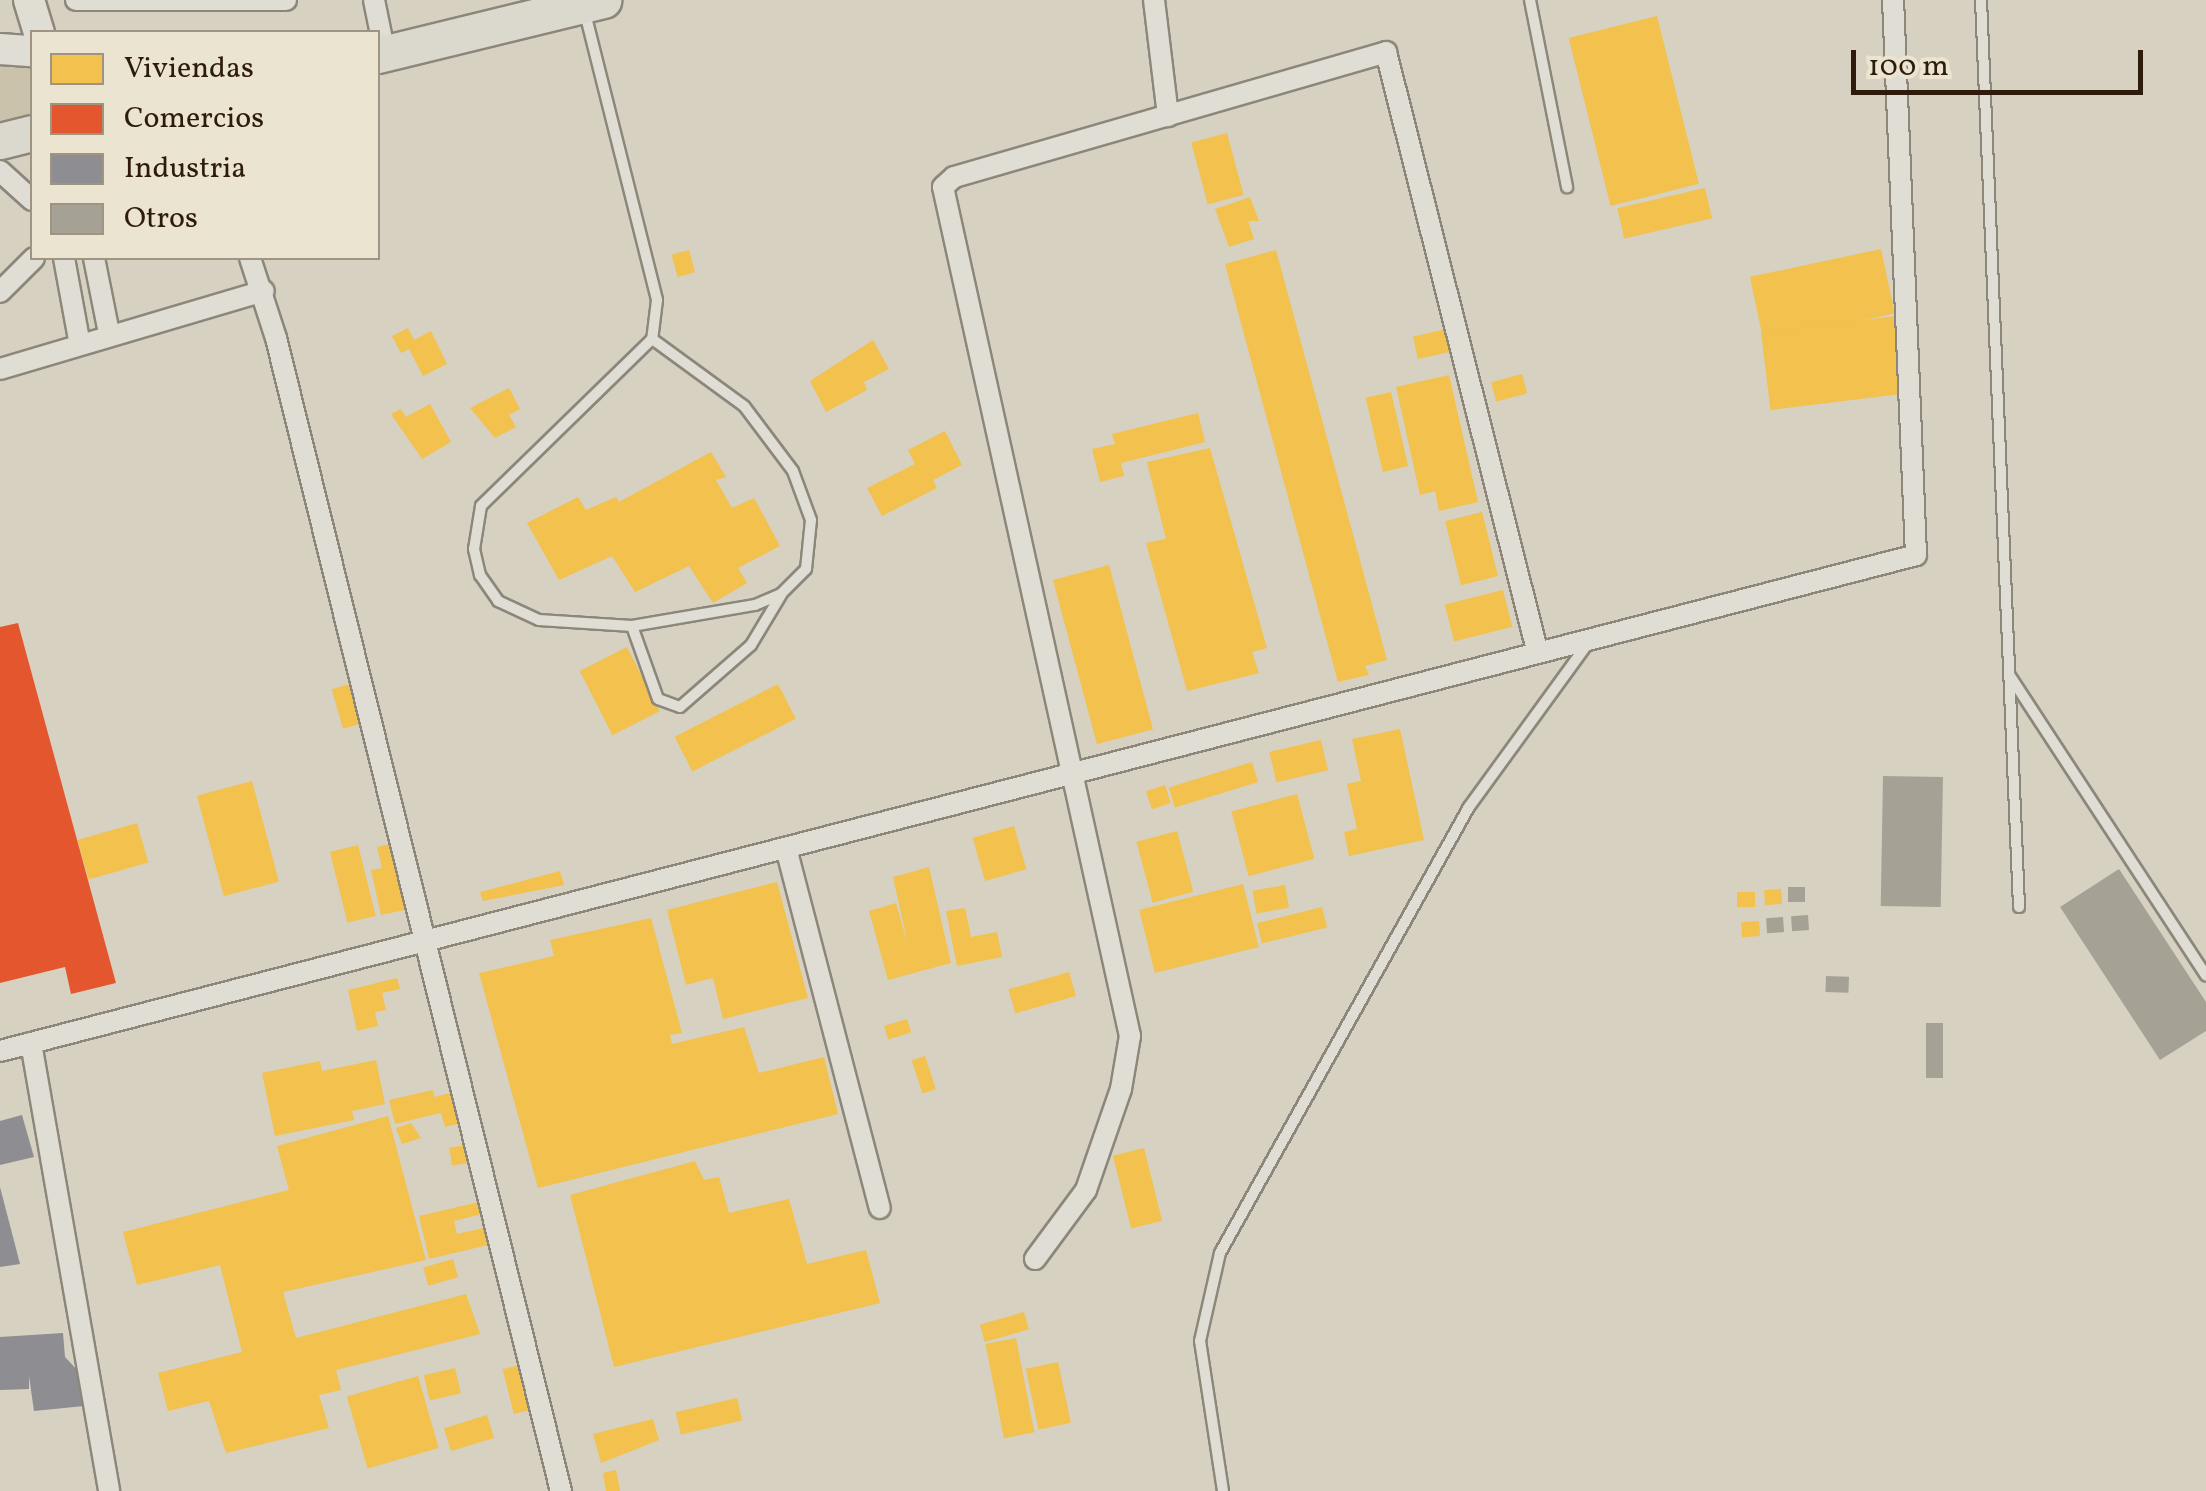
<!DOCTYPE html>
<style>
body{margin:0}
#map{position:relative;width:2206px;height:1491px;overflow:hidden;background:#d6d1c0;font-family:Vollkorn,serif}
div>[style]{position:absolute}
.green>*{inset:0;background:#cac2ab}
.homes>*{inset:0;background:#f2c14e;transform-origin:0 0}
.shops>*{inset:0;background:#e4572e}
.industry>*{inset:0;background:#8d8d92}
.building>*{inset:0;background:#a6a195;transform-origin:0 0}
.roads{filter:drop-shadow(2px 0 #8c867b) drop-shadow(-2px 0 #8c867b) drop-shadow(0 2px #8c867b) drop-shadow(0 -2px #8c867b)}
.service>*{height:10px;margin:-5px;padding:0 5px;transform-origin:5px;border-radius:5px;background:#e0ddd4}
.minor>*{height:20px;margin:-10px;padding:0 10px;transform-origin:10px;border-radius:10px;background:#e0ddd4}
.secondary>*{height:30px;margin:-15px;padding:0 15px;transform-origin:15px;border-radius:15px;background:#e0ddd4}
.trunk>*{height:35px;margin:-17.5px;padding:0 17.5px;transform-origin:17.5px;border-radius:17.5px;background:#dbd8ce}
span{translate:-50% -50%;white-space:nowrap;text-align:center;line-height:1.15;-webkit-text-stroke:10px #eae4d0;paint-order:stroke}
.legend{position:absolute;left:30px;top:30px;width:350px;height:230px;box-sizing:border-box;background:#eae4d0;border:2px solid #9f9482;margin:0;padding:12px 18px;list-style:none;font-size:30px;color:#2e1b0c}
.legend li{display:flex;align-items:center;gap:20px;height:50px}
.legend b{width:50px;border:2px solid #9f9482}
.scale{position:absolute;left:1851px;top:50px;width:292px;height:45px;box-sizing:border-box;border:5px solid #2e1b0c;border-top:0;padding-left:12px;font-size:30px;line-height:35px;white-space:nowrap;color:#2e1b0c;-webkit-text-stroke:8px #eae4d0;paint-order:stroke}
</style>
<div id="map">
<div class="green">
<i style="clip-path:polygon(32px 64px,32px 122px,0 130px,0 66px)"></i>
</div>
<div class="homes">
<i style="left:1657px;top:16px;width:173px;height:91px;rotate:76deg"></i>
<i style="left:1227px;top:133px;width:64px;height:37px;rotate:75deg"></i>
<i style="left:1705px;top:188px;width:31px;height:90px;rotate:77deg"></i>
<i style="clip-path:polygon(1250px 197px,1259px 221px,1248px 221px,1254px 239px,1229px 247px,1215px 209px)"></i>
<i style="left:1881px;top:249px;width:66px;height:134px;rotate:78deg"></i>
<i style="left:689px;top:250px;width:23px;height:18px;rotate:75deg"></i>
<i style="clip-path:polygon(1276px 250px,1387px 660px,1365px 666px,1369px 675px,1338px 682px,1225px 264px)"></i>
<i style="left:1896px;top:316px;width:78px;height:136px;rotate:83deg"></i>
<i style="clip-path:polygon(408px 328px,414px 340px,431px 331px,447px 364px,423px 376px,409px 349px,401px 353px,392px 336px)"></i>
<i style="left:1446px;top:329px;width:23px;height:34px;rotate:77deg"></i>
<i style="clip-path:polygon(873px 340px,889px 369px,864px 382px,867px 390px,826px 412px,810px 381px)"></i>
<i style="left:1522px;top:374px;width:20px;height:32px;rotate:75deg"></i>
<i style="clip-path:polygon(1449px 375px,1478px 502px,1439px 511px,1435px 491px,1420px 495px,1396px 387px)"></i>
<i style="clip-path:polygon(509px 388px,520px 409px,509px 415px,516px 427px,495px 438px,470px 408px)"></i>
<i style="left:1391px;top:392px;width:76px;height:26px;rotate:77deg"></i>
<i style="clip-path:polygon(430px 404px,451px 442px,422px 459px,391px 414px,401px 409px,406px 417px)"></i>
<i style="clip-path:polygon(1198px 413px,1205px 442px,1121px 463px,1124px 476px,1100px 482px,1092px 449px,1115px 444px,1112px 434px)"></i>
<i style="clip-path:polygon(945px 431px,962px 465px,933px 480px,937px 488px,882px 516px,867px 488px,915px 464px,908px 450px)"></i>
<i style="clip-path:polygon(1210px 448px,1267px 648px,1252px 652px,1259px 673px,1187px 691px,1146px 543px,1166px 539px,1147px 462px)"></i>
<i style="clip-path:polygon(711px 452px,726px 477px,716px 480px,732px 508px,754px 498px,780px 546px,738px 568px,747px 583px,713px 603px,689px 566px,635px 592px,612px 556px,559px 580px,527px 523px,578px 497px,586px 510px,616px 497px,619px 502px)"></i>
<i style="left:1482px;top:512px;width:66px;height:38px;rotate:76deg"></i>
<i style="left:1109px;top:565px;width:170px;height:58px;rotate:75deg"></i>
<i style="left:1503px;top:590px;width:38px;height:60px;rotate:76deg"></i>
<i style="left:627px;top:647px;width:72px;height:53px;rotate:63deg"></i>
<i style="left:350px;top:684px;width:41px;height:19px;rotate:74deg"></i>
<i style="left:778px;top:684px;width:39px;height:116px;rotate:63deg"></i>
<i style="clip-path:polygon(1400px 729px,1424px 840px,1349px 856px,1344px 832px,1357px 829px,1347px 784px,1361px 781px,1352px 739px)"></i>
<i style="left:1321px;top:740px;width:31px;height:53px;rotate:77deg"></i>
<i style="left:1252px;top:762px;width:21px;height:87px;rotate:73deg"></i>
<i style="left:252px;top:781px;width:104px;height:57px;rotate:75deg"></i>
<i style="left:1165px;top:785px;width:19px;height:20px;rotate:72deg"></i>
<i style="left:1297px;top:794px;width:67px;height:68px;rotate:75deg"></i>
<i style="left:137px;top:823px;width:41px;height:62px;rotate:74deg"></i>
<i style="left:1014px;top:826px;width:45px;height:43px;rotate:74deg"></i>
<i style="left:1177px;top:831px;width:63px;height:42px;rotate:75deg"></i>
<i style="clip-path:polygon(394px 843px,409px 909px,381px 915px,371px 870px,382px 868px,377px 847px)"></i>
<i style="left:358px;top:845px;width:73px;height:29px;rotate:76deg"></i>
<i style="clip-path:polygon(929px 867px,951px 963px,888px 980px,869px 911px,896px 903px,908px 945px,893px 877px)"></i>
<i style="clip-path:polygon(560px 871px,564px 885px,483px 901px,480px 892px)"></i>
<i style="clip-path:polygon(777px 882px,808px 998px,723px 1019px,713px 978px,686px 985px,667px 910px)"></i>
<i style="left:1243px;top:884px;width:65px;height:107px;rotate:76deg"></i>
<i style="left:1285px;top:885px;width:23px;height:33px;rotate:80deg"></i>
<i style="left:1781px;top:889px;width:15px;height:17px;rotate:86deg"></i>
<i style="left:1737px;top:892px;width:18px;height:15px"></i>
<i style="left:1322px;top:907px;width:21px;height:67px;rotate:76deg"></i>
<i style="clip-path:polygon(965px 908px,971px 937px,997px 932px,1002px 957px,957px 966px,946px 911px)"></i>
<i style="clip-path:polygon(651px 918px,682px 1033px,670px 1035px,672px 1044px,744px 1027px,759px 1073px,824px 1057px,838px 1114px,538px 1188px,479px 973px,554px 956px,550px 940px)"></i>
<i style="left:1759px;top:921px;width:15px;height:18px;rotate:86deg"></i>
<i style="left:1069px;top:972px;width:25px;height:63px;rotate:74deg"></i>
<i style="clip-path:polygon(397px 978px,400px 989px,382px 993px,386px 1010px,375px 1012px,378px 1026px,357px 1031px,348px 990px)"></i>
<i style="left:907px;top:1019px;width:14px;height:24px;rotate:73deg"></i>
<i style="left:925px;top:1056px;width:35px;height:14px;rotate:72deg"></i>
<i style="clip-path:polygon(376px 1060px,385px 1104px,352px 1111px,354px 1120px,275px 1136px,262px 1073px,320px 1061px,322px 1071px)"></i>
<i style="clip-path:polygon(433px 1090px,434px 1097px,450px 1093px,458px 1124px,445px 1127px,441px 1113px,395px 1124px,389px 1100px)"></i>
<i style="clip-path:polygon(388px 1116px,426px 1260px,283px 1292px,296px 1338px,466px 1294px,480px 1334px,336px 1370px,341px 1390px,319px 1395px,329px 1428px,226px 1453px,209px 1401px,168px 1411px,158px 1373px,242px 1352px,220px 1265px,137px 1285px,123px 1232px,289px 1190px,277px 1146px)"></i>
<i style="clip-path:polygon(411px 1123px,421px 1138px,402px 1144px,396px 1128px)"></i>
<i style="left:466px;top:1145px;width:18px;height:17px;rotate:81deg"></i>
<i style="left:1144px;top:1148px;width:75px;height:32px;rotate:76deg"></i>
<i style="clip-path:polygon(695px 1161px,704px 1180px,719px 1177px,729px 1213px,789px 1199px,807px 1264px,866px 1250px,880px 1303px,614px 1367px,570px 1195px)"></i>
<i style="clip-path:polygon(479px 1202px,482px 1214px,454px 1221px,457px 1234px,484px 1228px,488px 1245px,429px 1259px,419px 1216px)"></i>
<i style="left:453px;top:1259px;width:19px;height:31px;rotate:74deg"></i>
<i style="left:1024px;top:1312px;width:18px;height:46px;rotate:74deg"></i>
<i style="left:1016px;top:1338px;width:96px;height:31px;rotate:79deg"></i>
<i style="left:1058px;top:1362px;width:62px;height:33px;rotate:78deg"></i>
<i style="left:524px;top:1364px;width:46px;height:22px;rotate:76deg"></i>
<i style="left:455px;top:1368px;width:26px;height:32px;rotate:77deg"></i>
<i style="left:418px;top:1376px;width:75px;height:74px;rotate:74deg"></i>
<i style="left:737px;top:1398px;width:23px;height:63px;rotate:77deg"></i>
<i style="left:487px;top:1415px;width:24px;height:45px;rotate:73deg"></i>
<i style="clip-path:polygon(653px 1419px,659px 1440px,601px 1463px,593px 1434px)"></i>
<i style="clip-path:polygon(616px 1470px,620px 1491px,606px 1491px,603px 1473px)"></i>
</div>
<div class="shops">
<i style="clip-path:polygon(18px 623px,116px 983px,71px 994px,65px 967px,0 983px,0 627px)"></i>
</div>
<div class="industry">
<i style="clip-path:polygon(22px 1115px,34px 1157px,0 1165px,0 1121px)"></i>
<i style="clip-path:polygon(0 1187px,20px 1264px,0 1267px)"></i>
<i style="clip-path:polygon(63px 1333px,65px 1357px,81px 1374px,84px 1406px,34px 1411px,29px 1376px,29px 1389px,0 1390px,0 1337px)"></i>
</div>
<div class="building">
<i style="left:1883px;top:776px;width:60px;height:130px;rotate:1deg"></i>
<i style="clip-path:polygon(2119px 869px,2206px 1002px,2206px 1031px,2160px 1060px,2060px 907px)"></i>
<i style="left:1788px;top:887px;width:17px;height:15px"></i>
<i style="left:1808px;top:915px;width:15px;height:17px;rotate:86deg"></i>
<i style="left:1783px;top:917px;width:15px;height:17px;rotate:86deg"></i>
<i style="left:1826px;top:976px;width:23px;height:16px;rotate:2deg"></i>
<i style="left:1926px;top:1023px;width:17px;height:55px"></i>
</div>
<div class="roads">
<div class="service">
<i style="left:1530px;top:0;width:191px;rotate:78.8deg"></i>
<i style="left:1981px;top:0;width:908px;rotate:87.6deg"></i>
<i style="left:584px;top:9px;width:300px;rotate:75.9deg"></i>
<i style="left:657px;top:300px;width:39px;rotate:97deg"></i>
<i style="left:652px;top:339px;width:239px;rotate:135.7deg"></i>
<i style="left:481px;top:506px;width:44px;rotate:99.2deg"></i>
<i style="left:474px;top:549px;width:27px;rotate:77deg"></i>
<i style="left:480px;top:575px;width:32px;rotate:55deg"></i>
<i style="left:498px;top:601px;width:45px;rotate:24.9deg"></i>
<i style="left:539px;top:620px;width:93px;rotate:3.7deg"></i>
<i style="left:632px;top:626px;width:125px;rotate:-9.7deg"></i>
<i style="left:755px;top:605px;width:28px;rotate:-23deg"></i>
<i style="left:781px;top:594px;width:35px;rotate:-45deg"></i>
<i style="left:806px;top:569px;width:49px;rotate:-84.2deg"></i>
<i style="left:811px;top:520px;width:52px;rotate:-110.2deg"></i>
<i style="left:793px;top:471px;width:81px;rotate:-127deg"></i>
<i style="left:744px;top:406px;width:114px;rotate:-143.9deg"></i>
<i style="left:632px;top:626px;width:77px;rotate:70.4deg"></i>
<i style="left:658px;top:699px;width:23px;rotate:20deg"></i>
<i style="left:680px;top:707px;width:94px;rotate:-41.1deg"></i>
<i style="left:751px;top:645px;width:58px;rotate:-59deg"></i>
<i style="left:2010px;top:676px;width:358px;rotate:56.8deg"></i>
<i style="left:1223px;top:1491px;width:152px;rotate:-98.7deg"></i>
<i style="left:1200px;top:1341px;width:90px;rotate:-77.2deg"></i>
<i style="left:1220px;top:1253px;width:511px;rotate:-60.83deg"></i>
<i style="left:1469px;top:807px;width:203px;rotate:-54deg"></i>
</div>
<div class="minor">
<i style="left:76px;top:0;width:210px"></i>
<i style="left:374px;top:0;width:55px;rotate:78.5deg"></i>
<i style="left:1154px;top:0;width:117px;rotate:83.1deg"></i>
<i style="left:0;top:171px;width:43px;rotate:42.2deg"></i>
<i style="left:64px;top:258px;width:88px;rotate:79.6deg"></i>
<i style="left:94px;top:258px;width:76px;rotate:78.7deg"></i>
<i style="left:250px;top:258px;width:84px;rotate:72deg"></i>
<i style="left:276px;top:338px;width:1188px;rotate:76.12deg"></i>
<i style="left:0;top:292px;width:48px;rotate:-45deg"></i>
<i style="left:0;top:369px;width:275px;rotate:-16.5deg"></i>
<i style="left:786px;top:848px;width:372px;rotate:75.4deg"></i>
<i style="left:31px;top:1043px;width:455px;rotate:80.1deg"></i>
<i style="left:0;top:1051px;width:1979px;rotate:-14.51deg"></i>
<i style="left:1916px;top:555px;width:555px;rotate:-92.37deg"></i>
<i style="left:1035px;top:1259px;width:86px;rotate:-53.5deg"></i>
<i style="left:1086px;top:1190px;width:107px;rotate:-70.9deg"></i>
<i style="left:1121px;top:1089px;width:54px;rotate:-80.4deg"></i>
<i style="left:1130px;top:1036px;width:869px;rotate:-102.42deg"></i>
<i style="left:943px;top:187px;width:15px;rotate:-42deg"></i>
<i style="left:954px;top:177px;width:450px;rotate:-16.1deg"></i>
<i style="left:1386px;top:52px;width:617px;rotate:75.83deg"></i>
</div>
<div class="secondary">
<i style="left:29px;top:0;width:34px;rotate:73deg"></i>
<i style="left:0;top:49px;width:32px;rotate:4deg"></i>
</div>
<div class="trunk">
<i style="left:378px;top:55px;width:232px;rotate:-13.7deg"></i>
<i style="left:0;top:141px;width:33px;rotate:-14deg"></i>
</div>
</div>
<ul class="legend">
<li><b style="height:28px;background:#f2c14e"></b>Viviendas</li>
<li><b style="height:28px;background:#e4572e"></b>Comercios</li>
<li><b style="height:28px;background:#8d8d92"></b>Industria</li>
<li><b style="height:28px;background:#a6a195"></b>Otros</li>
</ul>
<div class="scale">100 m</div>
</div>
